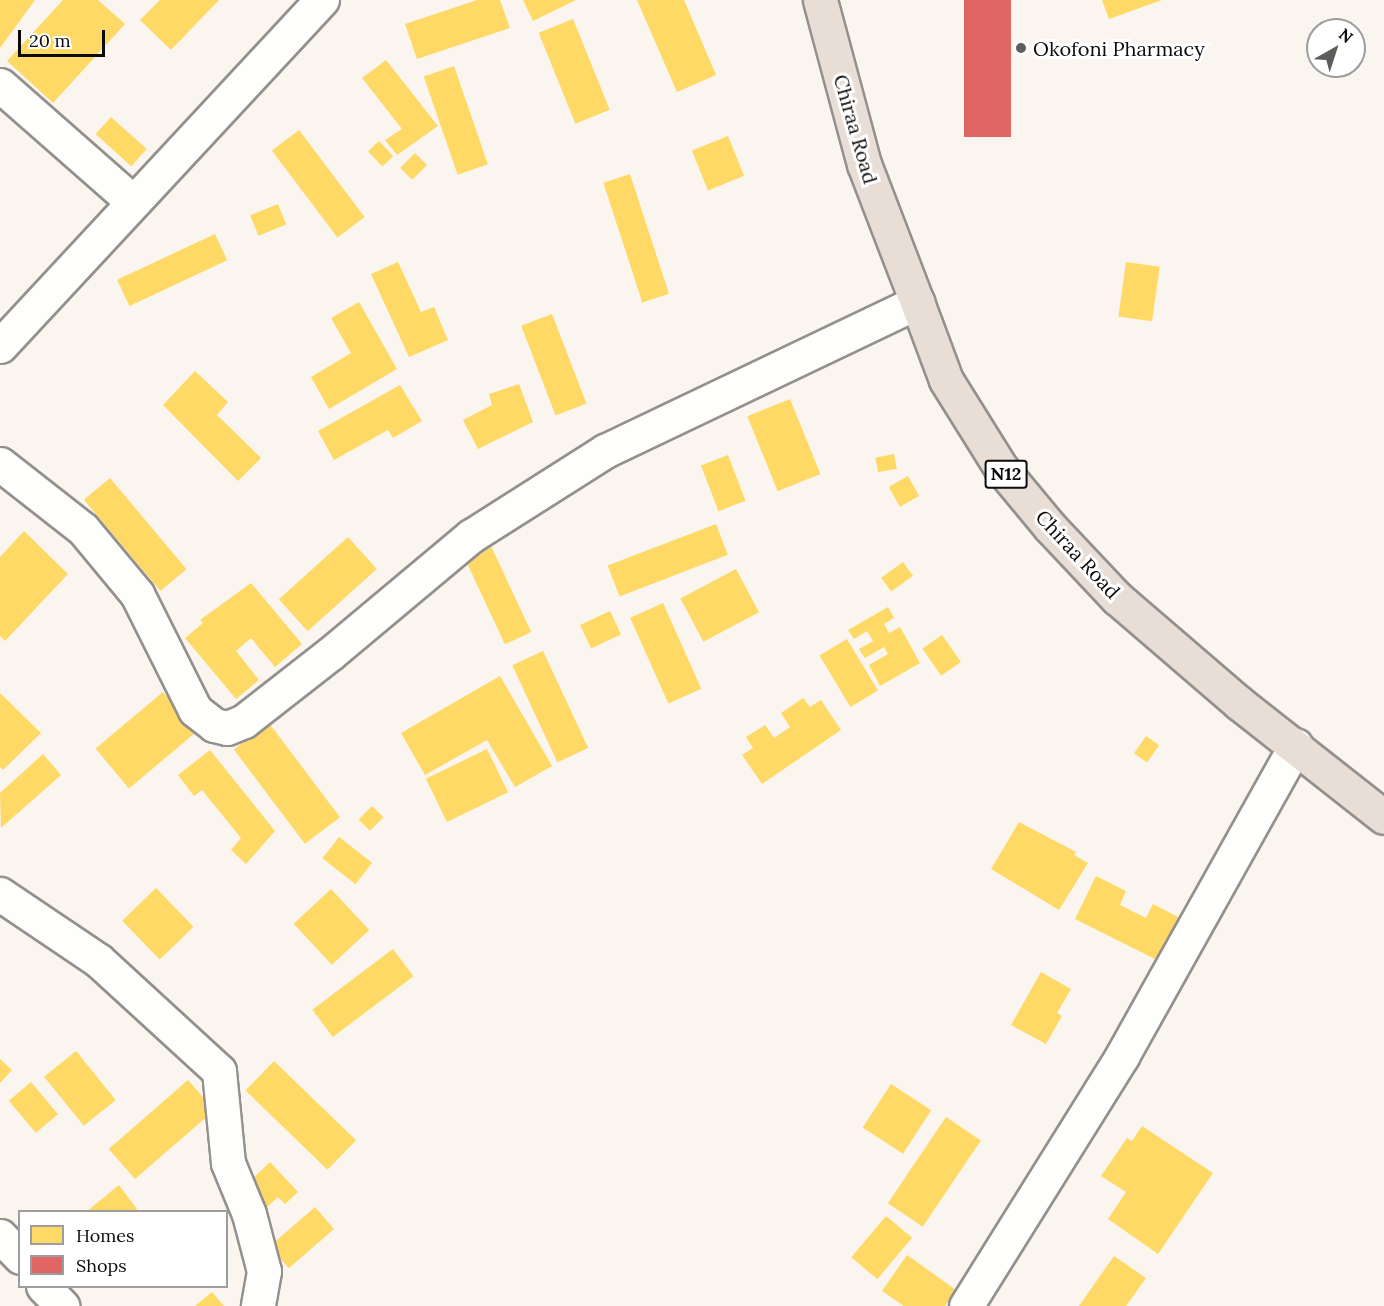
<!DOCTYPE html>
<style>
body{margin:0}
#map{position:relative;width:1384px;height:1306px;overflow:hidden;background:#faf5ee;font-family:Lora,serif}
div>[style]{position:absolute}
.homes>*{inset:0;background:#ffd966;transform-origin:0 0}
.shops>*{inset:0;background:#e06666;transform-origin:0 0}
.roads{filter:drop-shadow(2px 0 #93908d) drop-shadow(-2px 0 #93908d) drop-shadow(0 2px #93908d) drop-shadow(0 -2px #93908d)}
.minor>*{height:33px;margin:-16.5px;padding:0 16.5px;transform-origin:16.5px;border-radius:16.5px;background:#fefefc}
.trunk>*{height:33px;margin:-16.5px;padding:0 16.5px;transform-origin:16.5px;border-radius:16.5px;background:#e9ded6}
.dots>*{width:16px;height:16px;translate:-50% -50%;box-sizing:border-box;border:3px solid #fff;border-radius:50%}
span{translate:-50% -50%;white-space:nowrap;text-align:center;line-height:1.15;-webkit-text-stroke:6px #fff;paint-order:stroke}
.shield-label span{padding:2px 4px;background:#fff;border:2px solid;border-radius:4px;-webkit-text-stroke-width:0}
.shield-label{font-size:18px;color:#0b0b0b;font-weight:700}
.poi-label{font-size:20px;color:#0b0b0b}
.left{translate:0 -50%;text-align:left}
.street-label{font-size:20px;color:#0b0b0b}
.legend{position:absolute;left:18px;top:1210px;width:210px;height:78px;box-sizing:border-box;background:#fff;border:2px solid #9d9d9d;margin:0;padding:8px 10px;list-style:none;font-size:18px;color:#0b0b0b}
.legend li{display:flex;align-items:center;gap:12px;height:30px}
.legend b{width:30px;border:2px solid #9d9d9d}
.north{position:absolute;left:1306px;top:18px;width:60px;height:60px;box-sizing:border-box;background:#fff;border:2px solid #9d9d9d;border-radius:50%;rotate:39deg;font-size:16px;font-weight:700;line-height:24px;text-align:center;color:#0b0b0b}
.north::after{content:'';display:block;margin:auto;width:21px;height:27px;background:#5f5d5a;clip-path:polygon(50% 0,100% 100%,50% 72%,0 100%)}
.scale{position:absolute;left:18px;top:30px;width:87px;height:27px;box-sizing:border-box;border:3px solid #0b0b0b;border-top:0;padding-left:8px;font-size:18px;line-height:21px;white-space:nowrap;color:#0b0b0b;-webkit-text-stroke:4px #fff;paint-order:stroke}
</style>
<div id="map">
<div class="homes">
<i style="clip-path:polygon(0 0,35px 0,0 48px)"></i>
<i style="clip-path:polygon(63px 0,98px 0,125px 24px,53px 103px,7px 61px)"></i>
<i style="clip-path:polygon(160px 0,219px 0,171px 50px,140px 20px)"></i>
<i style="clip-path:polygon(477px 0,500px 0,510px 28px,417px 59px,405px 24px)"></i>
<i style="clip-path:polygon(523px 0,576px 0,533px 21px)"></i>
<i style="clip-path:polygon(637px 0,684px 0,716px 75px,677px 92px)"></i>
<i style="clip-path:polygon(1102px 0,1162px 0,1109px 19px)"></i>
<i style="left:573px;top:19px;width:98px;height:37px;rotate:68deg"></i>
<i style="clip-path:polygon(386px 60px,438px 126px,397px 155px,385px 140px,402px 129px,362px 78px)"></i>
<i style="left:454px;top:66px;width:104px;height:32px;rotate:71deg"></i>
<i style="left:111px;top:117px;width:48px;height:23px;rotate:42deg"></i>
<i style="left:299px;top:130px;width:109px;height:34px;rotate:53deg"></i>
<i style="left:728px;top:136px;width:43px;height:39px;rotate:68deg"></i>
<i style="left:379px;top:141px;width:21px;height:15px;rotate:47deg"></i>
<i style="left:415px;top:153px;width:17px;height:21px;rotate:45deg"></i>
<i style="left:630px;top:174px;width:126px;height:28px;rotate:72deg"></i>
<i style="left:278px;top:204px;width:22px;height:30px;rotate:68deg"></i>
<i style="left:215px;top:234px;width:29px;height:108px;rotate:65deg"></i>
<i style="clip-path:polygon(398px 262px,421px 312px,434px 307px,448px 340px,409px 357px,371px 274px)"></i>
<i style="left:1126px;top:262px;width:34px;height:55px;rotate:8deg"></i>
<i style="clip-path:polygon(359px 302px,397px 369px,329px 409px,311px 377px,351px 353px,331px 318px)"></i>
<i style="left:552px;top:314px;width:96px;height:33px;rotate:69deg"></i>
<i style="clip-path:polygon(195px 371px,228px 402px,217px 415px,261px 458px,238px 481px,163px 405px)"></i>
<i style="clip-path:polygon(519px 384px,533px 422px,478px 449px,463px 420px,492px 405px,489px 394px)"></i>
<i style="clip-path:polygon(400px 385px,422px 421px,393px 438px,388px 430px,334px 460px,318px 431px)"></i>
<i style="left:790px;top:399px;width:81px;height:46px;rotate:68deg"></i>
<i style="left:894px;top:454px;width:15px;height:19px;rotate:79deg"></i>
<i style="left:728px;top:455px;width:49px;height:29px;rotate:69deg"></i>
<i style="left:908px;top:476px;width:23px;height:22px;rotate:61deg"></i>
<i style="left:110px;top:478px;width:119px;height:34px;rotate:50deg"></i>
<i style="left:716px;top:524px;width:33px;height:116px;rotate:69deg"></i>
<i style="clip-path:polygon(24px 531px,68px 574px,5px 641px,0 636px,0 557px)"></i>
<i style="left:348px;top:537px;width:43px;height:93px;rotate:48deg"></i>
<i style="left:491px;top:546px;width:95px;height:29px;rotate:65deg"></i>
<i style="left:903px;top:562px;width:17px;height:27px;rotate:54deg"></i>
<i style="left:736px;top:569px;width:49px;height:63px;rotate:62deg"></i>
<i style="clip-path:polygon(251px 583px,302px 644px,275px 667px,251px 638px,236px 651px,259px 680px,236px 699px,185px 638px,203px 623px,200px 620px)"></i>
<i style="left:663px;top:603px;width:94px;height:36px;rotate:66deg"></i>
<i style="clip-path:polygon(888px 607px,894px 618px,884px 624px,889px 633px,900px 627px,920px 663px,880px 686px,869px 665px,888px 654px,884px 647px,865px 658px,859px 649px,873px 641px,867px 631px,854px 639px,848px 630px)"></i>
<i style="left:610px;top:611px;width:26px;height:33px;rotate:65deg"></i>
<i style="left:942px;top:635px;width:33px;height:24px;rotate:55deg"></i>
<i style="left:847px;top:639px;width:60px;height:32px;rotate:59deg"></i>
<i style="left:543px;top:651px;width:107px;height:34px;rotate:65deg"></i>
<i style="clip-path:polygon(500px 676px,552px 766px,515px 787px,487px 740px,425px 775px,401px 733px)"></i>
<i style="left:163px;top:692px;width:52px;height:88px;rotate:50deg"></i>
<i style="clip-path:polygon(0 693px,41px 733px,3px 770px,0 767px)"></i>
<i style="clip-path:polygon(803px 698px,810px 707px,821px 700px,841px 730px,762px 784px,742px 755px,753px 748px,746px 737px,765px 725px,774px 738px,790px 727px,781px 713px)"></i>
<i style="left:269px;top:723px;width:118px;height:44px;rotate:53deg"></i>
<i style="left:1146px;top:736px;width:16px;height:21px;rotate:35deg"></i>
<i style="left:487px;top:749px;width:48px;height:68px;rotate:64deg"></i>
<i style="clip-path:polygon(210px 750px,275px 831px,246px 864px,231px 850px,241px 838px,202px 790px,194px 796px,178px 775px)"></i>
<i style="clip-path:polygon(43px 754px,61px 775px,1px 828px,0 793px)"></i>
<i style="left:372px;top:806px;width:16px;height:19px;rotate:45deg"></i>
<i style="clip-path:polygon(1019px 822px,1076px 852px,1074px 855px,1088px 863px,1059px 910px,991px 869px)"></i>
<i style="left:339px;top:837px;width:42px;height:27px;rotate:38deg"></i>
<i style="clip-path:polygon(1096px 876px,1126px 891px,1120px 905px,1146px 918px,1153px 904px,1182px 919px,1161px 962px,1075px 919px)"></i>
<i style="left:156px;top:888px;width:54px;height:47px;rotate:46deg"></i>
<i style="left:331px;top:889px;width:56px;height:51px;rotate:47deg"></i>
<i style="left:393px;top:949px;width:34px;height:101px;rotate:53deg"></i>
<i style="clip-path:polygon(1041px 972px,1071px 989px,1057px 1013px,1062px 1016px,1046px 1044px,1011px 1025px)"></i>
<i style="left:76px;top:1051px;width:63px;height:41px;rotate:51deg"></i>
<i style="clip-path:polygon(0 1059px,12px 1070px,0 1083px)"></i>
<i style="left:274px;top:1061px;width:114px;height:41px;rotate:44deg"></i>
<i style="left:188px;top:1080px;width:40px;height:105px;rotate:49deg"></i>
<i style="left:31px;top:1082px;width:42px;height:29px;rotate:50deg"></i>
<i style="left:891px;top:1084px;width:48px;height:52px;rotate:33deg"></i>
<i style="left:946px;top:1117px;width:42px;height:104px;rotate:34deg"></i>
<i style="clip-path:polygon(1142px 1126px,1213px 1173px,1158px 1254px,1108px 1219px,1126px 1192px,1101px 1176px,1127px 1138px,1132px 1141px)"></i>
<i style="clip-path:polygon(270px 1162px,298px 1192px,285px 1204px,278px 1197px,267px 1207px,246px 1185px)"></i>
<i style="clip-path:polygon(119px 1185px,139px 1212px,86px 1212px)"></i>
<i style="left:315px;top:1207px;width:29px;height:60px;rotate:49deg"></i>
<i style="left:886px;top:1216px;width:34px;height:54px;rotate:40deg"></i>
<i style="clip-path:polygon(907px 1255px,956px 1290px,945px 1306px,904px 1306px,882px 1291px)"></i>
<i style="clip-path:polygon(1114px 1256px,1146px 1278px,1126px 1306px,1079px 1306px)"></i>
<i style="clip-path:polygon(212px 1292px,224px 1306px,195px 1306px)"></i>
</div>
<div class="shops">
<i style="left:964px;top:0;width:47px;height:137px"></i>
</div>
<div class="roads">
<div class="minor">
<i style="left:0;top:85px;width:177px;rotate:41.3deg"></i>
<i style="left:0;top:346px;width:473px;rotate:-47.1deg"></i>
<i style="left:0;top:464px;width:105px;rotate:38.1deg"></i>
<i style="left:83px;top:529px;width:85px;rotate:50.3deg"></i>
<i style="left:137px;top:594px;width:130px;rotate:63.4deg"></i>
<i style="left:195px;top:710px;width:24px;rotate:38deg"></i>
<i style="left:214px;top:725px;width:13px;rotate:13deg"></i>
<i style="left:227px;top:728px;width:18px;rotate:-22deg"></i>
<i style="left:244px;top:721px;width:110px;rotate:-38deg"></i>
<i style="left:331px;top:653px;width:182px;rotate:-39.9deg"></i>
<i style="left:471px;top:536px;width:159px;rotate:-32.4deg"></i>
<i style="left:605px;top:451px;width:346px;rotate:-25.5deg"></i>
<i style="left:0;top:894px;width:118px;rotate:34deg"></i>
<i style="left:98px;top:960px;width:164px;rotate:42.5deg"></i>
<i style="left:219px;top:1071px;width:92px;rotate:84.4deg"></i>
<i style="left:228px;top:1163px;width:55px;rotate:67.6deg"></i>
<i style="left:249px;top:1214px;width:59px;rotate:75.3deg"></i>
<i style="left:264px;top:1271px;width:36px;rotate:100deg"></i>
<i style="left:0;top:1236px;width:29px;rotate:46deg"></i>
<i style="left:43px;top:1286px;width:28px;rotate:46deg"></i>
<i style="left:966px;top:1306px;width:295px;rotate:-58deg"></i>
<i style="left:1122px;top:1056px;width:356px;rotate:-60.8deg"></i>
</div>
<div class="trunk">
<i style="left:820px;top:0;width:170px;rotate:75deg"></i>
<i style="left:864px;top:164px;width:148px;rotate:69deg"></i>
<i style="left:917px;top:302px;width:83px;rotate:69.6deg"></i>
<i style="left:946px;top:380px;width:104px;rotate:58deg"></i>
<i style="left:1001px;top:468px;width:77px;rotate:50.3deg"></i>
<i style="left:1050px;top:527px;width:98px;rotate:46.7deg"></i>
<i style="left:1117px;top:598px;width:161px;rotate:40.7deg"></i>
<i style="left:1239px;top:703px;width:184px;rotate:38.2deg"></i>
</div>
</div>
<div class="dots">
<i style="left:1021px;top:48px;background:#5f5d5a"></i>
</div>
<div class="shield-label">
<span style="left:1006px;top:474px">N12</span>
</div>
<div class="poi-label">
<span class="left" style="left:1033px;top:48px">Okofoni Pharmacy</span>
</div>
<div class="street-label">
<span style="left:856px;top:129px;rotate:74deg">Chiraa Road</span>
<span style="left:1078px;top:554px;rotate:47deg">Chiraa Road</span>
</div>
<ul class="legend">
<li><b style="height:16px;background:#ffd966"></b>Homes</li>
<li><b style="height:16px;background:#e06666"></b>Shops</li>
</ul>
<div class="north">N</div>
<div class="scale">20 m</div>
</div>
